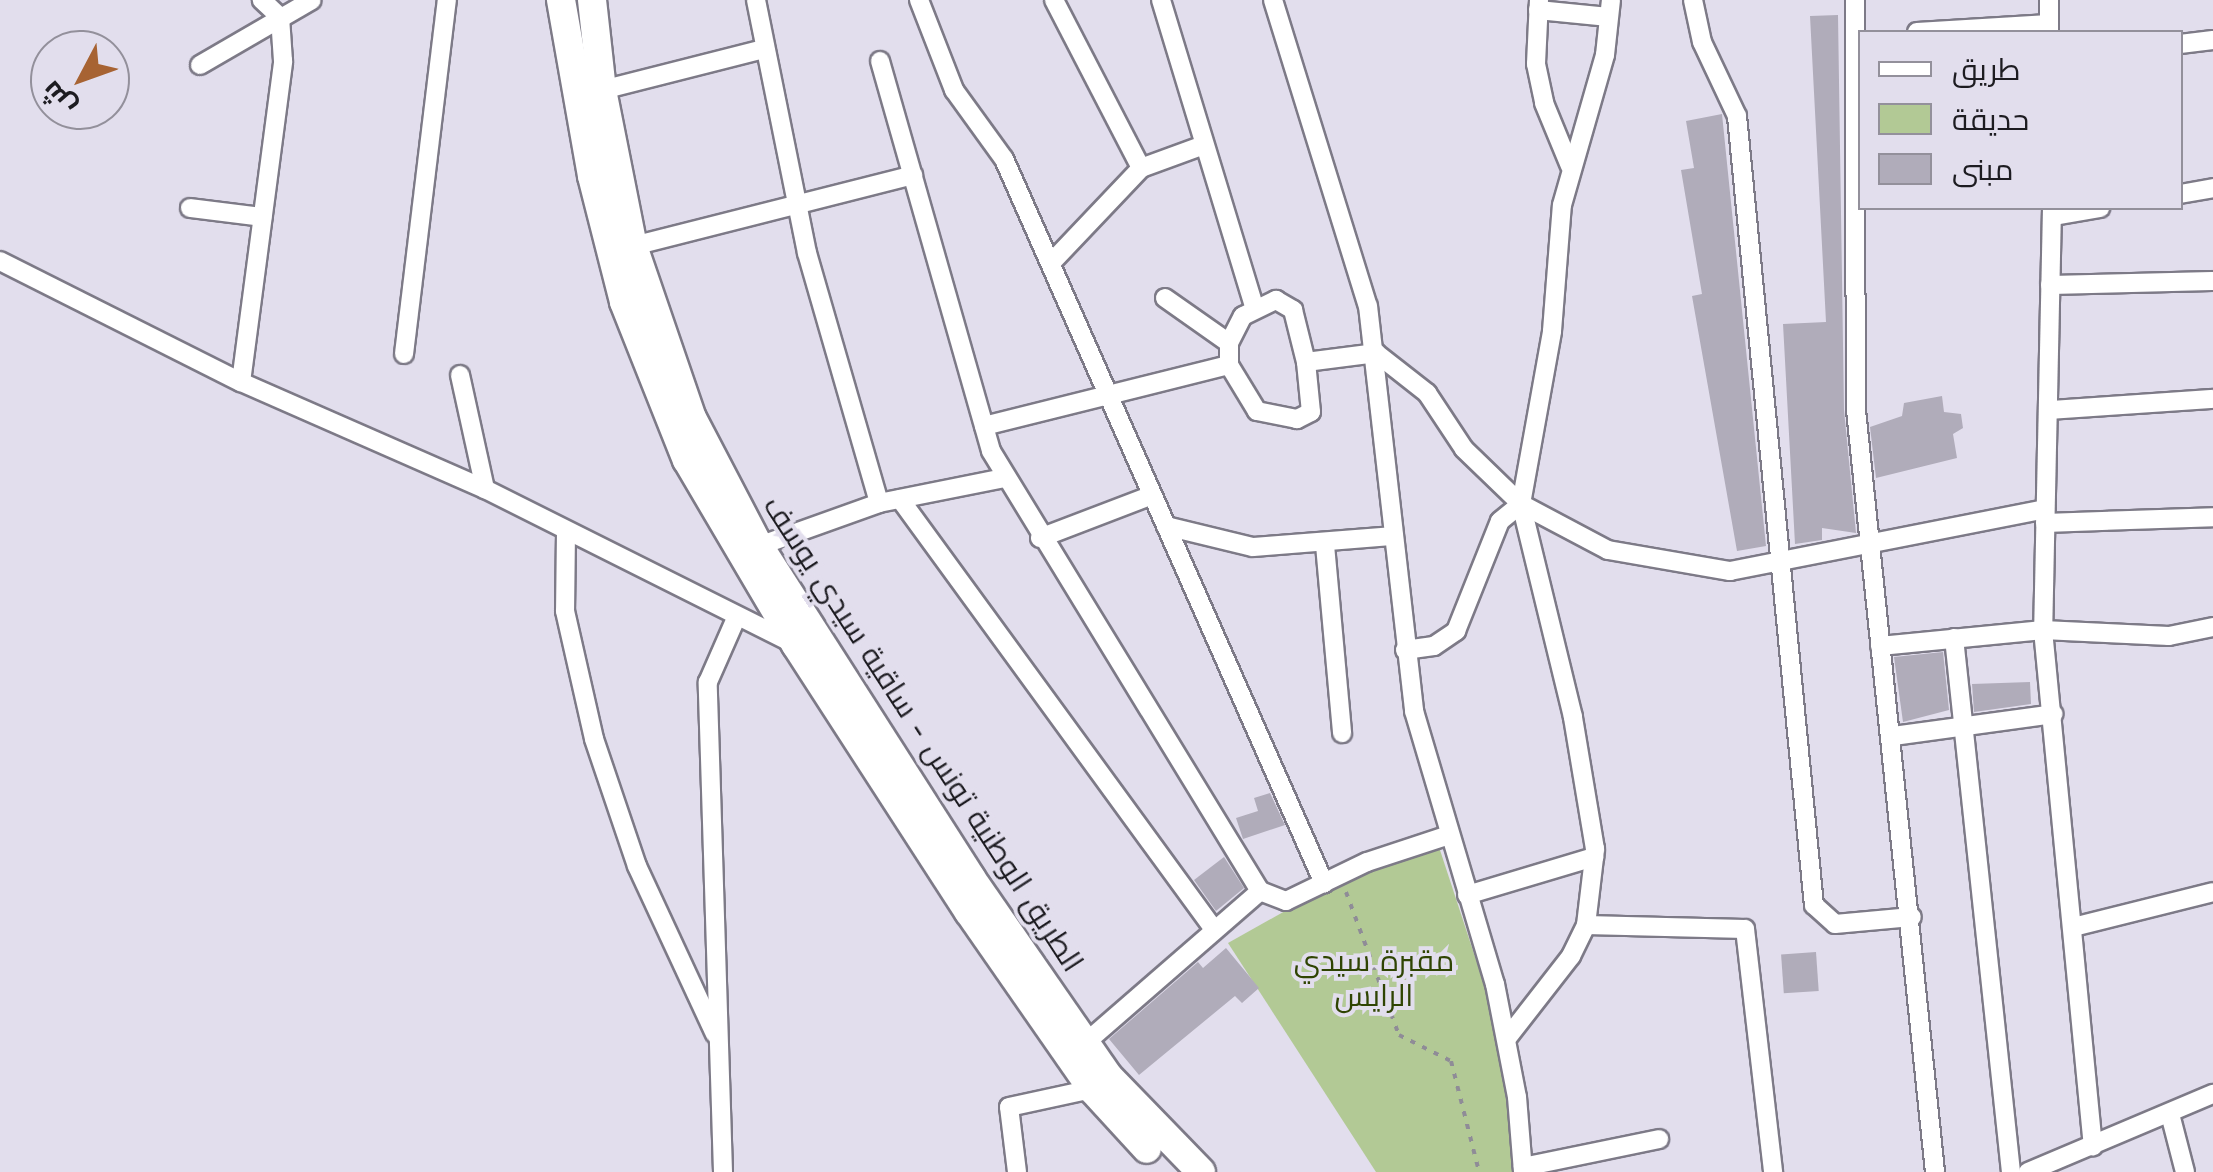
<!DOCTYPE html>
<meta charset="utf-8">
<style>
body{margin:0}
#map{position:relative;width:2213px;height:1172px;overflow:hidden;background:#e2deed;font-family:"Work Sans",Cairo,sans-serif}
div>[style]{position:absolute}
.green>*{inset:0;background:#b2c995}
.building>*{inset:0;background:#b0acba;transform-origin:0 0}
.path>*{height:4px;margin-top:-2px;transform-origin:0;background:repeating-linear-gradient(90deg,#8f8c97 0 5px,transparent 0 13px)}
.roads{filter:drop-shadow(2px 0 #7d7a87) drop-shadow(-2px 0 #7d7a87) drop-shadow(0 2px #7d7a87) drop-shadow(0 -2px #7d7a87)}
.street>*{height:18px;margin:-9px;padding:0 9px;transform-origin:9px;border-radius:9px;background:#fff}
.primary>*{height:28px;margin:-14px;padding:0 14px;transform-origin:14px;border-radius:14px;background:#fff}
span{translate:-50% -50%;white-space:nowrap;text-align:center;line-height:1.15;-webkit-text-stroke:8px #e2deed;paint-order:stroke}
.street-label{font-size:30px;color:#1d1c21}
.park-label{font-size:30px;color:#2f4403}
.legend{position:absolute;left:1858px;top:30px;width:325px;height:180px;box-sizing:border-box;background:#e2deed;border:2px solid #93909b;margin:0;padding:12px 18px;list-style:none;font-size:30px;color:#1d1c21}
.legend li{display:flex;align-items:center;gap:20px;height:50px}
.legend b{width:50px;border:2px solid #93909b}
.north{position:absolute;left:30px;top:30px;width:100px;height:100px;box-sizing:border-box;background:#e2deed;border:2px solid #93909b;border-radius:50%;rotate:229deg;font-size:28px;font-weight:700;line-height:40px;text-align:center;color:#1d1c21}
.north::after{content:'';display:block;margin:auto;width:35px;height:45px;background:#a76333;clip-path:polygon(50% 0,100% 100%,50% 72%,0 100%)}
</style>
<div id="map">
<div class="green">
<i style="clip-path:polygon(1438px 844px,1503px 1042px,1517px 1172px,1376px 1172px,1228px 943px,1365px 866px)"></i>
</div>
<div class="building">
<i style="clip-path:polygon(1838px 15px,1844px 410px,1856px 533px,1822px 528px,1822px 540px,1795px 544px,1783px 324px,1826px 322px,1810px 16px)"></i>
<i style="clip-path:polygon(1722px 114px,1766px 546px,1737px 551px,1692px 296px,1702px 294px,1681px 170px,1694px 168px,1686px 121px)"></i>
<i style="clip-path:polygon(1942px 396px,1944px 412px,1961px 414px,1963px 428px,1953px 434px,1957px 458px,1876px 478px,1870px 427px,1902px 416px,1904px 403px)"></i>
<i style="clip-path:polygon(1943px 652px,1949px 710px,1903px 722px,1894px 657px)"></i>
<i style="clip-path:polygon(2030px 682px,2031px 704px,1974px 712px,1972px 684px)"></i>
<i style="clip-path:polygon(1270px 793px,1285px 825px,1243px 839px,1236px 818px,1258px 811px,1254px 798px)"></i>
<i style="clip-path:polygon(1224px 857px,1244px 888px,1216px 911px,1194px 880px)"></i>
<i style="clip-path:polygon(1226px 948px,1259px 988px,1242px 1003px,1235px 996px,1139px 1075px,1109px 1039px,1198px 962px,1203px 968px)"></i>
<i style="left:1816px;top:952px;width:39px;height:35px;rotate:86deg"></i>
</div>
<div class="path">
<i style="left:1346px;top:892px;width:153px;rotate:69.7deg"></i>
<i style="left:1399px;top:1035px;width:58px;rotate:26.6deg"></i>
<i style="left:1451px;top:1061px;width:114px;rotate:75.8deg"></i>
</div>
<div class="roads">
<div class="street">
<i style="left:756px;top:0;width:258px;rotate:78.6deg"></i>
<i style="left:807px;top:253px;width:260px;rotate:73.9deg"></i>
<i style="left:919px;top:0;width:97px;rotate:68.7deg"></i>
<i style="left:954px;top:90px;width:85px;rotate:54.1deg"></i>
<i style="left:1004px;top:159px;width:792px;rotate:66.16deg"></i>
<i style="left:1054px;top:0;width:189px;rotate:62.6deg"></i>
<i style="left:1161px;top:0;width:321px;rotate:73.1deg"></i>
<i style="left:1273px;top:0;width:320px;rotate:72.8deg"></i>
<i style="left:1368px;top:306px;width:408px;rotate:83.5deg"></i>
<i style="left:1414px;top:711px;width:285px;rotate:73.5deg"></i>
<i style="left:1495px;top:984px;width:115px;rotate:79deg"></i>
<i style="left:1517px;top:1097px;width:75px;rotate:85.4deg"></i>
<i style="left:1539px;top:0;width:64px;rotate:92.7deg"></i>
<i style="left:1536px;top:64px;width:40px;rotate:78deg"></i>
<i style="left:1544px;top:103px;width:68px;rotate:67.6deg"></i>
<i style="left:1693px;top:0;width:43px;rotate:77.9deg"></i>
<i style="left:1702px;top:42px;width:82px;rotate:64.7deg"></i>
<i style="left:1737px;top:116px;width:793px;rotate:84.43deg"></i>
<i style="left:1814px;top:905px;width:28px;rotate:42deg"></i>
<i style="left:1835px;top:924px;width:77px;rotate:-5.2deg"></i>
<i style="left:1855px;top:0;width:410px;rotate:89.9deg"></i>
<i style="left:1856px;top:410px;width:766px;rotate:84.08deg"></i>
<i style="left:2049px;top:0;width:32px;rotate:90deg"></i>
<i style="left:1538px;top:10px;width:71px;rotate:5.6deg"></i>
<i style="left:1917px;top:32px;width:132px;rotate:-3.5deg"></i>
<i style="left:2180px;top:44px;width:33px;rotate:-7deg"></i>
<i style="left:880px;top:61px;width:405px;rotate:74.1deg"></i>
<i style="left:991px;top:451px;width:516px;rotate:58.56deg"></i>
<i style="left:1260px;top:891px;width:28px;rotate:21deg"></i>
<i style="left:1286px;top:901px;width:90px;rotate:-25.7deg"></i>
<i style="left:1367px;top:862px;width:86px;rotate:-18.2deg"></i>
<i style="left:200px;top:65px;width:129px;rotate:-30.1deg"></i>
<i style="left:602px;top:90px;width:167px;rotate:-14.2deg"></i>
<i style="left:2180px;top:194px;width:34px;rotate:-10deg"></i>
<i style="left:190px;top:208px;width:73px;rotate:7.1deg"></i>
<i style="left:2052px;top:208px;width:422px;rotate:91.2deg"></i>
<i style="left:2043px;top:630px;width:519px;rotate:84.48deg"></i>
<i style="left:2053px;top:216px;width:48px;rotate:-9.7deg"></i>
<i style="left:633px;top:246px;width:289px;rotate:-14.2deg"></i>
<i style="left:0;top:261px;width:270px;rotate:26.7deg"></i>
<i style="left:241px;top:382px;width:266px;rotate:23.7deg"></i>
<i style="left:485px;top:489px;width:343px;rotate:26.6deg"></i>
<i style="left:1051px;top:263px;width:131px;rotate:-46.5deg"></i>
<i style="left:1141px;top:168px;width:67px;rotate:-20.1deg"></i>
<i style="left:2050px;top:285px;width:163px;rotate:-1.4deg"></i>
<i style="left:1165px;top:298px;width:78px;rotate:35.1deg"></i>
<i style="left:1276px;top:300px;width:20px;rotate:30deg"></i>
<i style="left:1293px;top:310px;width:54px;rotate:76deg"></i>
<i style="left:1306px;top:362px;width:50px;rotate:84.3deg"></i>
<i style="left:1311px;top:412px;width:16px;rotate:153deg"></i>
<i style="left:1297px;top:419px;width:41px;rotate:-168.7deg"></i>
<i style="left:1257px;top:411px;width:54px;rotate:-121.3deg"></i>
<i style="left:1229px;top:365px;width:22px;rotate:-90deg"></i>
<i style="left:1229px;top:343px;width:30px;rotate:-63deg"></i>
<i style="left:1243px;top:316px;width:37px;rotate:-26deg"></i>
<i style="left:404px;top:354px;width:357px;rotate:-83.1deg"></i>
<i style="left:1306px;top:362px;width:71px;rotate:-7.3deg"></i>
<i style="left:1376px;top:353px;width:65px;rotate:38.1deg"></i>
<i style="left:1427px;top:393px;width:67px;rotate:56.5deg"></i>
<i style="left:1464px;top:449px;width:79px;rotate:44deg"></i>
<i style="left:1521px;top:504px;width:98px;rotate:27.9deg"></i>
<i style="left:1608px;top:550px;width:124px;rotate:9.8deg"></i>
<i style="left:1730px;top:571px;width:321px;rotate:-11.1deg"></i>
<i style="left:460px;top:375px;width:117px;rotate:77.6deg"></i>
<i style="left:241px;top:382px;width:324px;rotate:-82.5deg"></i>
<i style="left:283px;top:61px;width:44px;rotate:-93.9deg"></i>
<i style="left:280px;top:17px;width:25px;rotate:-137deg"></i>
<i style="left:2050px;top:410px;width:163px;rotate:-3.9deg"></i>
<i style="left:984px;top:426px;width:252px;rotate:-14deg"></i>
<i style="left:900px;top:499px;width:531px;rotate:53.89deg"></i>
<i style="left:2045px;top:523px;width:168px;rotate:-2deg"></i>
<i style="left:1166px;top:526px;width:89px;rotate:13.6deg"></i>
<i style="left:1253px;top:547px;width:139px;rotate:-4.5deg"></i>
<i style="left:566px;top:532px;width:79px;rotate:90.7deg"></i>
<i style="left:565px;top:611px;width:131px;rotate:77.2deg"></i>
<i style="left:594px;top:739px;width:134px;rotate:71.3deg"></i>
<i style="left:637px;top:866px;width:185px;rotate:65.1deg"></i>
<i style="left:1040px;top:538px;width:118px;rotate:-20.9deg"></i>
<i style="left:1325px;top:545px;width:189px;rotate:84.8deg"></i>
<i style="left:759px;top:546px;width:127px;rotate:-19.7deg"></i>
<i style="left:879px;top:503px;width:127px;rotate:-11.3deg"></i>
<i style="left:1954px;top:638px;width:537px;rotate:83.91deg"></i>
<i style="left:1880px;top:646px;width:164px;rotate:-5.6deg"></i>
<i style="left:2043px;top:630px;width:126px;rotate:2.7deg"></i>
<i style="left:2169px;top:636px;width:45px;rotate:-11.6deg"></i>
<i style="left:1405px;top:650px;width:29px;rotate:-8deg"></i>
<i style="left:1434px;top:646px;width:27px;rotate:-34deg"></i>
<i style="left:1456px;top:631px;width:118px;rotate:-68.2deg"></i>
<i style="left:1500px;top:521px;width:27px;rotate:-39deg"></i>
<i style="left:1893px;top:736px;width:162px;rotate:-7.8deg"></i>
<i style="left:1467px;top:895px;width:133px;rotate:-16.7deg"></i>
<i style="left:1586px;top:925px;width:159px;rotate:1.4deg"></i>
<i style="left:1745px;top:929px;width:245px;rotate:83.4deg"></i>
<i style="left:2073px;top:927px;width:144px;rotate:-14deg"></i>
<i style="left:1508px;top:1037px;width:103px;rotate:-52.1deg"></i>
<i style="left:1571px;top:956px;width:34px;rotate:-64deg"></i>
<i style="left:1586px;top:925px;width:77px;rotate:-83.2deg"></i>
<i style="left:1595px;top:849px;width:134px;rotate:-99.5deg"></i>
<i style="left:1573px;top:717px;width:219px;rotate:-103.7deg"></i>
<i style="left:1521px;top:504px;width:176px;rotate:-79.8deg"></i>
<i style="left:1552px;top:331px;width:126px;rotate:-85.5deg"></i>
<i style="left:1562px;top:205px;width:156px;rotate:-74deg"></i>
<i style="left:1605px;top:55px;width:55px;rotate:-83.8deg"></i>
<i style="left:1083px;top:1045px;width:235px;rotate:-41deg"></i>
<i style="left:2170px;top:1114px;width:60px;rotate:75.5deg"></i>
<i style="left:1523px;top:1167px;width:139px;rotate:-11.6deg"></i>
<i style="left:723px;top:1172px;width:490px;rotate:-91.8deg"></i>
<i style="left:708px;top:682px;width:72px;rotate:-66.3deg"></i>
<i style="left:1017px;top:1172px;width:65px;rotate:-97deg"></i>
<i style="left:1009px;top:1107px;width:85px;rotate:-12.2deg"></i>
<i style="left:2028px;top:1172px;width:201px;rotate:-22.9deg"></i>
</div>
<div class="primary">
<i style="left:561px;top:0;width:179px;rotate:80deg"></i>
<i style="left:592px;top:176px;width:130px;rotate:75.7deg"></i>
<i style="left:624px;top:302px;width:170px;rotate:68.3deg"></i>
<i style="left:687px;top:460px;width:215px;rotate:59.5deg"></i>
<i style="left:796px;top:645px;width:318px;rotate:57.1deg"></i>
<i style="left:969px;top:912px;width:216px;rotate:55.2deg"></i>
<i style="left:1092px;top:1089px;width:81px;rotate:47.5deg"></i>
<i style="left:592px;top:0;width:91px;rotate:83.7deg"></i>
<i style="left:602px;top:90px;width:159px;rotate:78.8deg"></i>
<i style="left:633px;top:246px;width:182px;rotate:71.1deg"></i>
<i style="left:692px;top:418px;width:144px;rotate:62.4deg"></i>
<i style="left:759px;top:546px;width:394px;rotate:57.4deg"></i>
<i style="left:971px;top:878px;width:242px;rotate:55.3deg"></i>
<i style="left:1109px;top:1077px;width:132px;rotate:45.9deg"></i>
</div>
</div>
<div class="street-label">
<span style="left:923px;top:734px;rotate:57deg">الطريق الوطنية تونس - ساقية سيدي يوسف</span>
</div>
<div class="park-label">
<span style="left:1374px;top:978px">مقبرة سيدي<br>الرايس</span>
</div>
<ul class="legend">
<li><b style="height:12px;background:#fff"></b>طريق</li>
<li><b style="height:28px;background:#b2c995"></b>حديقة</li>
<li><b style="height:28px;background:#b0acba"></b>مبنى</li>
</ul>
<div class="north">ش</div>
</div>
